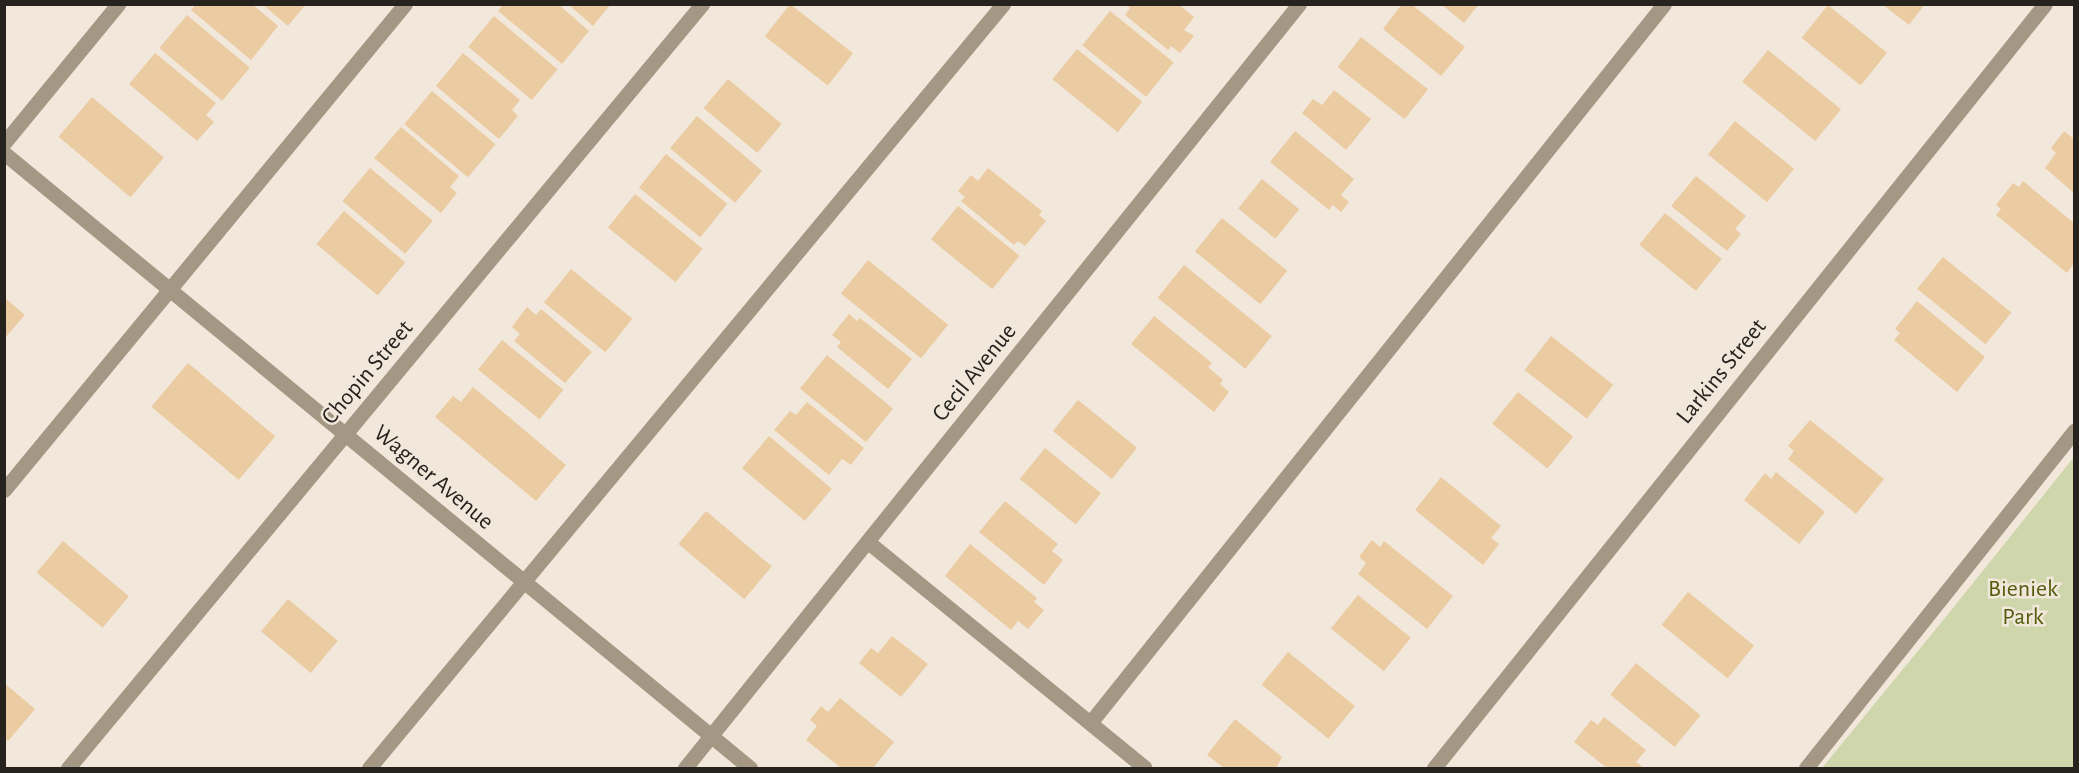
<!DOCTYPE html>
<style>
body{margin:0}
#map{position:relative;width:2079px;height:773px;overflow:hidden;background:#f1e8db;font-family:"Alegreya Sans",sans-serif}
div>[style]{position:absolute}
.green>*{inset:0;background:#cfd6ac}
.building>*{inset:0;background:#ebcba1;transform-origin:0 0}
.service>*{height:15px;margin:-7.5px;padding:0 7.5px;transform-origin:7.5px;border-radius:7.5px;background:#a49885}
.minor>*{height:15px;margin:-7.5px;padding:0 7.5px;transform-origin:7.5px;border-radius:7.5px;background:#a49885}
span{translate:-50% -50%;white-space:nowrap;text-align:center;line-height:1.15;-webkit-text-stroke:5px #f1e8db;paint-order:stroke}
.street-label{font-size:24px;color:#26221e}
.park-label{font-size:24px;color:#545c0d}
.frame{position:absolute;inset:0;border:6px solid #26221e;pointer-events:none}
</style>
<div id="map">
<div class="green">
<i style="clip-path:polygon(2074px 457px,2074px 768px,1822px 768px,1949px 613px)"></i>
</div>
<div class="building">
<i style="clip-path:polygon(196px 4px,252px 4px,278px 26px,251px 60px,191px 10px)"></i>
<i style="clip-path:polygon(262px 4px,306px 4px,288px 26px)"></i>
<i style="clip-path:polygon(503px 4px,558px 4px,589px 31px,562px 64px,498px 11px)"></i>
<i style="clip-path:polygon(568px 4px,611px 4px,593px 26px)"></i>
<i style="left:790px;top:4px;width:80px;height:41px;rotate:38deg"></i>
<i style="clip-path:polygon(1126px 4px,1178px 4px,1194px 17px,1184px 30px,1194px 36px,1180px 53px,1171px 46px,1168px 50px,1125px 15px,1130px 8px)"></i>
<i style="clip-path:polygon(1402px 4px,1411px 4px,1465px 47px,1441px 76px,1383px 29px)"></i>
<i style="clip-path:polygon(1441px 4px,1479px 4px,1464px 23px)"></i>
<i style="clip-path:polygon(1882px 4px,1925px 4px,1909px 25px)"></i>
<i style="left:1828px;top:5px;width:76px;height:42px;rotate:39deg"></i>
<i style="left:1110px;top:11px;width:82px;height:44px;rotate:39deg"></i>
<i style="left:187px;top:15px;width:82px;height:43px;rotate:40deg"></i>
<i style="left:494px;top:16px;width:83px;height:40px;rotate:40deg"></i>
<i style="left:1361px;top:37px;width:85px;height:38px;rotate:38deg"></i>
<i style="left:1077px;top:49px;width:84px;height:39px;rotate:39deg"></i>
<i style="left:1768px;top:50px;width:94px;height:41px;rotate:39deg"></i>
<i style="clip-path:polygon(155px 53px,216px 103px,206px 115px,214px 122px,197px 141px,129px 84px)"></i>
<i style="clip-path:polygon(463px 53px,520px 100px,512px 110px,518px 116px,499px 139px,436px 86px)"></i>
<i style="left:728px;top:79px;width:70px;height:38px;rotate:40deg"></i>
<i style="clip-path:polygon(1334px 90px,1371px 119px,1346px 150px,1302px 113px,1313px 99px,1322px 105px)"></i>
<i style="left:432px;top:91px;width:83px;height:43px;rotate:40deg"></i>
<i style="left:92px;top:97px;width:94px;height:52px;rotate:40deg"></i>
<i style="left:697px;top:116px;width:85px;height:42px;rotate:40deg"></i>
<i style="left:1735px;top:121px;width:76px;height:43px;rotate:39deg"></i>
<i style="clip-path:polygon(401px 127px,459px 176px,450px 187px,457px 193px,441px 213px,374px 158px)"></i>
<i style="clip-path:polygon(1295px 131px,1354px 179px,1341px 195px,1349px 202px,1341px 212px,1333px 205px,1329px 210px,1270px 162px)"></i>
<i style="clip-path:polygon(2064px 131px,2074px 139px,2074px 193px,2045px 168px,2056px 153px,2051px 148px)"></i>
<i style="left:666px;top:154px;width:79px;height:43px;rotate:39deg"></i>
<i style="left:370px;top:168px;width:82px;height:43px;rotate:40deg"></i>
<i style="clip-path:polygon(988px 168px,1042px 211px,1039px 215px,1046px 221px,1025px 246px,1018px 241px,1014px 245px,961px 201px,965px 197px,958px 191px,971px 175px,978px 181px)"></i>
<i style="clip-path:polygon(1696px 176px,1746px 216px,1735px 229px,1741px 234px,1727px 251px,1671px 206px)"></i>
<i style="left:1262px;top:179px;width:48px;height:38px;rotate:39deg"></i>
<i style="clip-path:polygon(2023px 181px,2074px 223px,2074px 263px,2067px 273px,1996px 215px,2001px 209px,1996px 205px,2013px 183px,2019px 187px)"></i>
<i style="left:635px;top:194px;width:87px;height:43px;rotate:39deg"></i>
<i style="left:958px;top:206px;width:79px;height:43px;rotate:39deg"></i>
<i style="left:344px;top:211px;width:80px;height:43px;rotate:40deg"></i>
<i style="left:1665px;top:213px;width:73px;height:41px;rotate:39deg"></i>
<i style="left:1222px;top:218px;width:84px;height:43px;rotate:39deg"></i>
<i style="left:1943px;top:257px;width:88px;height:41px;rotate:39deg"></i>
<i style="left:868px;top:260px;width:103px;height:43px;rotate:39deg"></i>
<i style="left:1184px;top:265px;width:113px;height:42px;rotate:39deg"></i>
<i style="left:571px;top:269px;width:79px;height:43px;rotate:39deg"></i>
<i style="clip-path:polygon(4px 297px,25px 315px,4px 339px)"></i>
<i style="clip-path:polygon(1917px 301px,1985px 357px,1957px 392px,1894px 340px,1900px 333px,1895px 329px)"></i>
<i style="clip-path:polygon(527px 307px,536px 315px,541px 309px,592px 352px,565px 383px,514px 341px,520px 334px,512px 327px)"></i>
<i style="clip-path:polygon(849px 314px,857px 321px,860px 318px,912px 359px,888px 389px,837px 347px,841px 342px,832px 335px)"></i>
<i style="clip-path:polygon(1154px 316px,1212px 363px,1208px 367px,1223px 380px,1220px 384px,1229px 392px,1214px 412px,1131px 344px)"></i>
<i style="left:1551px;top:336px;width:79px;height:43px;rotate:38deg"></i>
<i style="left:502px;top:340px;width:79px;height:38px;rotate:39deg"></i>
<i style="left:827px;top:355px;width:85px;height:43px;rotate:39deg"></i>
<i style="left:188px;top:363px;width:114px;height:57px;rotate:40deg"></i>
<i style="clip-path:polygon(473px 387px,566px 465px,536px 501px,435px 417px,453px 396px,461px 402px)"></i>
<i style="left:1518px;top:392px;width:71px;height:41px;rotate:39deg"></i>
<i style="left:1078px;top:400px;width:76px;height:40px;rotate:39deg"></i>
<i style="clip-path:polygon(807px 402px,864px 448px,851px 465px,842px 459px,829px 475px,774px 430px,790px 411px,796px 415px)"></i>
<i style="clip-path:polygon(1810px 420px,1884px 479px,1856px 514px,1788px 459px,1794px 451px,1788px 446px)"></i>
<i style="left:769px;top:436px;width:82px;height:42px;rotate:40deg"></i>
<i style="left:1045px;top:448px;width:72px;height:40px;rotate:39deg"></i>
<i style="clip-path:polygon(1776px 472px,1825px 512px,1799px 544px,1744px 500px,1765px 473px,1771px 479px)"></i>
<i style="clip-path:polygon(1441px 477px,1501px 526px,1491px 538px,1499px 544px,1483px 565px,1415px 510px)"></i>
<i style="clip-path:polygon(1005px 501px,1058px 544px,1052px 551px,1063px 560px,1044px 585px,979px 532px)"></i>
<i style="left:706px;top:511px;width:86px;height:43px;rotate:40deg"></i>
<i style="clip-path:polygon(1372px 540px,1380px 547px,1384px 541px,1453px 596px,1427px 629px,1358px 574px,1366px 563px,1359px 557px)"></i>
<i style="left:63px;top:541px;width:86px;height:41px;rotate:40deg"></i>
<i style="clip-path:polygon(970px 544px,1037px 598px,1034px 602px,1044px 610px,1028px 629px,1018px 621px,1011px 630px,945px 576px)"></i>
<i style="left:1688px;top:592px;width:85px;height:42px;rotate:39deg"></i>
<i style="left:1358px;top:595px;width:68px;height:43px;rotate:39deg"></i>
<i style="left:288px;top:599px;width:65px;height:42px;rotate:40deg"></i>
<i style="clip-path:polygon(892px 636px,928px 664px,901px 697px,859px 663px,871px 648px,878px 653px)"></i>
<i style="left:1288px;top:652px;width:86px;height:42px;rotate:39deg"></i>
<i style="left:1636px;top:663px;width:83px;height:41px;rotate:39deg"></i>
<i style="clip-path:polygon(4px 683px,35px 709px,8px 741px,4px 738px)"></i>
<i style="clip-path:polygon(840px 698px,894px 742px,873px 768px,841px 768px,806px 740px,817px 726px,810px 720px,821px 706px,828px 712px)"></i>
<i style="clip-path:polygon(1604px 717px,1646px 750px,1636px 762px,1644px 768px,1607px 768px,1574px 742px,1591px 720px,1598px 725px)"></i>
<i style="clip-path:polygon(1235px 719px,1282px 757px,1276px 768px,1224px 768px,1207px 755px)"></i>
</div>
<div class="service">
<i style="left:4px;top:490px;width:630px;rotate:-50.47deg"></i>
<i style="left:868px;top:542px;width:357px;rotate:39.2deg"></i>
<i style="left:1090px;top:723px;width:920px;rotate:-51.4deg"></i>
<i style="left:369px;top:768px;width:993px;rotate:-50.31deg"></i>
<i style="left:1806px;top:768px;width:431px;rotate:-51.5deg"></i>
</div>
<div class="minor">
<i style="left:4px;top:143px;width:180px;rotate:-50.6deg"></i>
<i style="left:4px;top:153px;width:967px;rotate:39.5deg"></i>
<i style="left:68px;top:768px;width:993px;rotate:-50.31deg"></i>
<i style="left:685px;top:768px;width:980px;rotate:-51.21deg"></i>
<i style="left:1434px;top:768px;width:978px;rotate:-51.35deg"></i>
</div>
<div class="street-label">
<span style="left:1722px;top:372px;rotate:-51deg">Larkins Street</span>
<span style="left:368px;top:373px;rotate:-50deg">Chopin Street</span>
<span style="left:975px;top:373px;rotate:-51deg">Cecil Avenue</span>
<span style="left:433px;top:478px;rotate:40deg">Wagner Avenue</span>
</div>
<div class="park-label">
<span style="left:2023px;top:604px">Bieniek<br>Park</span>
</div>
<div class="frame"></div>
</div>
